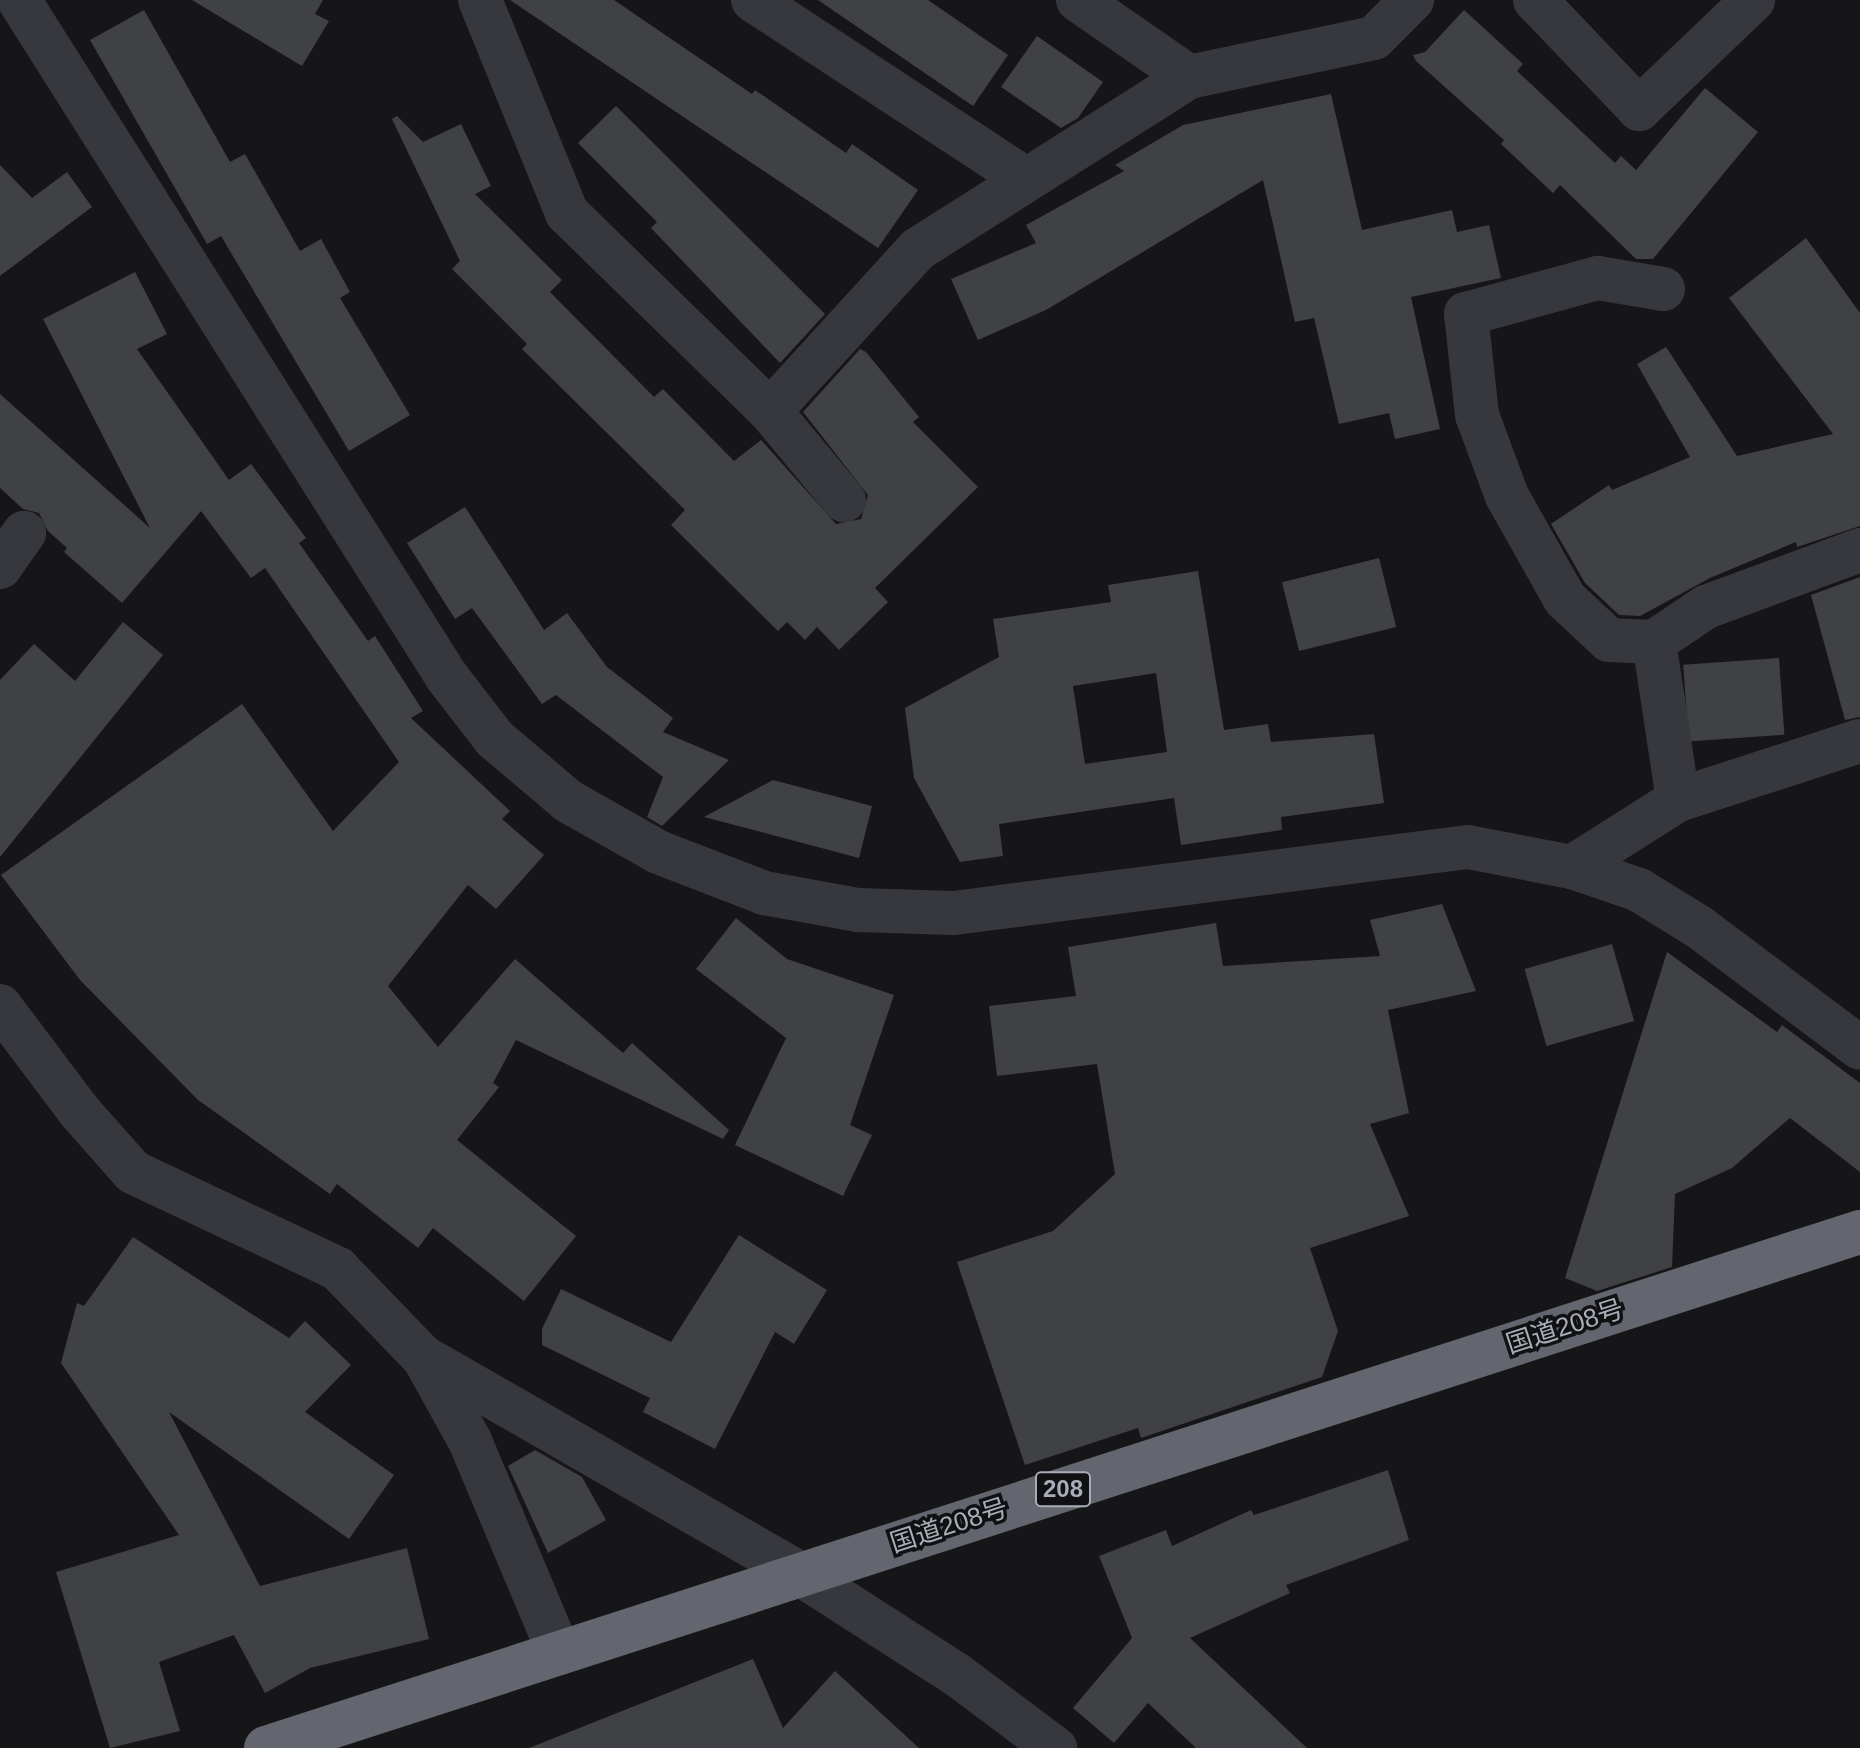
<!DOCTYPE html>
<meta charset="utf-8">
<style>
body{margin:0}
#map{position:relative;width:1860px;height:1748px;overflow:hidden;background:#161618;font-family:Helvetica,"Noto Sans JP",sans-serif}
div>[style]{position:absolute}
.building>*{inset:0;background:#404145;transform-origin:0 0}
.street>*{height:44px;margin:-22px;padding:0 22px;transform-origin:22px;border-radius:22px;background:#37383d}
.highway>*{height:44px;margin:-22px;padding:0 22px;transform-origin:22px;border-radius:22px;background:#63666e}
span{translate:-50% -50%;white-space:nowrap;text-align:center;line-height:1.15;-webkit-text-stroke:7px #111113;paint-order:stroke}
.shield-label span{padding:2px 6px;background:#111113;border:2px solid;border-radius:6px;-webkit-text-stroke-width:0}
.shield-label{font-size:24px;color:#a8adb8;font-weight:700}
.street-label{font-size:26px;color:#a8adb8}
</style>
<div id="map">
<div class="building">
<div style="clip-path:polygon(192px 0,323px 0,315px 14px,329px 21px,302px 66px)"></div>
<div style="clip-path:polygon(510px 0,614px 0,752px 94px,755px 90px,846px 153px,852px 144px,918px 190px,878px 248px)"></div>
<div style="clip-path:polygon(818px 0,928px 0,1008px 55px,973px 106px)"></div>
<div style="clip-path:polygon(144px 10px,230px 162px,245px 154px,300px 251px,321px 239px,350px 292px,340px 298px,410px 415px,349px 451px,221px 236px,207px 244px,90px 40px)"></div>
<div style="clip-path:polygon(1464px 10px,1523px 64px,1517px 71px,1615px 163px,1621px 156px,1636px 170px,1705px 88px,1758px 132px,1653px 259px,1636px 259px,1560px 185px,1553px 193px,1501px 144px,1504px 140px,1416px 61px,1413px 55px,1425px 52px)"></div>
<div style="clip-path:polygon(1037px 36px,1103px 82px,1078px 118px,1061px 128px,1001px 87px)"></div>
<div style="clip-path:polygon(1331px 94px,1362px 230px,1452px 210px,1457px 232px,1489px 225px,1501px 278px,1411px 297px,1440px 429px,1395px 439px,1389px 413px,1339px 424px,1314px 318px,1295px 322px,1263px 180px,1046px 310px,978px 340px,951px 279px,1036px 243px,1026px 225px,1124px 171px,1115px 165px,1183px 125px)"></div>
<div style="clip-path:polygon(616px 106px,825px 314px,780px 363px,651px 228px,657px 222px,578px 143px)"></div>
<div style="clip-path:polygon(397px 116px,423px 142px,461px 124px,491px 186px,475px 194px,562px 280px,550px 292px,654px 397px,663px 389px,734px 461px,761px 440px,836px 524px,861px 519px,868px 495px,803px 412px,860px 349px,866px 352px,919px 417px,913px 422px,978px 487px,875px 588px,888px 602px,839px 650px,817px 627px,805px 640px,787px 622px,778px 631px,671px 525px,685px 510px,522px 349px,527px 344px,452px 269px,460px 261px,392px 119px)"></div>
<div style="clip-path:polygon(0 165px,32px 198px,67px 172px,92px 207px,0 276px)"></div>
<div style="clip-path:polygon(1806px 238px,1860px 313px,1860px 526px,1797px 547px,1796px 542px,1710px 578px,1640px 616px,1619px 615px,1585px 583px,1551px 524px,1609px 485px,1612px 490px,1690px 457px,1637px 364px,1666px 347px,1737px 456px,1833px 434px,1729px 298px)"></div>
<div style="clip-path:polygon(135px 272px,167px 334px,137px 349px,229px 480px,251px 464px,306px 538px,299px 543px,368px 641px,375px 636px,423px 711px,411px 718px,510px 811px,502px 819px,544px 855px,496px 909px,468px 885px,388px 986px,438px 1047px,515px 959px,623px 1053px,632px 1043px,729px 1130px,723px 1139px,516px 1040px,493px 1083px,499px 1087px,457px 1140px,576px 1236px,524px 1301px,433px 1228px,418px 1248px,337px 1184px,330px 1194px,198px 1100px,80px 980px,1px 875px,242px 704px,333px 831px,399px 762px,265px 568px,251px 578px,201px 511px,122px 603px,64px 552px,67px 548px,48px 531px,39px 513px,23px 509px,0 488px,0 394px,150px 528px,43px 319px)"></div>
<div style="clip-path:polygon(465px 507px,544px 630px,567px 613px,607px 667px,673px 718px,663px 732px,729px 760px,662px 826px,647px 817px,663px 777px,556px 695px,542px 704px,472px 608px,455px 619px,407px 543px)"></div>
<div style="left:1379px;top:558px;width:71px;height:100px;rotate:76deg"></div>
<div style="clip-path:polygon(evenodd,1198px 571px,1224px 730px,1268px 724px,1271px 742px,1374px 734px,1384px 803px,1281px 817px,1282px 830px,1181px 845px,1174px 798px,999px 824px,1003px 856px,960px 862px,914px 778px,905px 708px,999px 657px,993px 619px,1111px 602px,1108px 585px,1198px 571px,1156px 673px,1167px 752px,1085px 764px,1073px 686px,1156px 673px)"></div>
<div style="clip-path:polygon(1860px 577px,1860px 717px,1845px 720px,1811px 595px)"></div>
<div style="clip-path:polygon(123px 622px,163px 655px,0 857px,0 680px,34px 644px,75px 681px)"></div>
<div style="left:1779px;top:658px;width:77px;height:96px;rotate:86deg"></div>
<div style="clip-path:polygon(773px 780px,872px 806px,859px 858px,704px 817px)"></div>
<div style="clip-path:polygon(1442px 904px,1476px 991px,1388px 1010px,1409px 1113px,1370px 1124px,1409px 1216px,1310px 1248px,1338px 1331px,1322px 1377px,1141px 1438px,1138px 1428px,1025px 1465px,957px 1262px,1053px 1231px,1115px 1174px,1097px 1064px,997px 1076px,989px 1006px,1076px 996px,1068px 947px,1216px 923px,1223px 966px,1380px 956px,1370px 920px)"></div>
<div style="clip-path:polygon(736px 918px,787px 959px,894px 995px,850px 1125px,872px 1135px,843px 1196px,735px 1145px,786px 1038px,696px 969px)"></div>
<div style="left:1612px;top:944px;width:80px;height:91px;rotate:74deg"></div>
<div style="clip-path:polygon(1667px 952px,1777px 1032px,1782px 1025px,1860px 1083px,1860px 1172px,1790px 1118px,1732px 1168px,1675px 1194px,1672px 1267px,1597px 1291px,1565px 1278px)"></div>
<div style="clip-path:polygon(739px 1235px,827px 1290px,794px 1344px,775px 1332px,715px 1449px,643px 1412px,650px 1398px,542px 1345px,542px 1329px,561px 1289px,671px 1342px)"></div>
<div style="clip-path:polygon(133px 1237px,289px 1338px,305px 1321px,351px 1365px,305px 1412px,394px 1475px,349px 1539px,169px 1412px,260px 1586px,407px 1548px,429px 1639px,310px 1668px,265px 1693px,234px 1635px,159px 1662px,180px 1731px,110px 1748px,56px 1572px,179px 1535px,61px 1363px,77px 1303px,84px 1306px)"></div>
<div style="clip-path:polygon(535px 1450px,582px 1477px,606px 1520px,548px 1553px,508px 1466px)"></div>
<div style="clip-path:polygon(1388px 1470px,1409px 1540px,1286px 1585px,1290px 1593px,1190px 1638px,1307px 1748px,1196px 1748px,1148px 1703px,1114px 1743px,1073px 1708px,1132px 1638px,1099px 1556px,1166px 1530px,1172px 1546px,1251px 1510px,1254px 1515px)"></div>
<div style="clip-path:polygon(753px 1659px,783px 1728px,835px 1671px,919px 1748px,529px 1748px)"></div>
</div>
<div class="street">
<div style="left:19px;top:0;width:801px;rotate:57.7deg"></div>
<div style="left:447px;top:677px;width:78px;rotate:52.3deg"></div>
<div style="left:495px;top:739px;width:96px;rotate:40.3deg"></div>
<div style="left:568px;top:801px;width:103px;rotate:29.5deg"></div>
<div style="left:658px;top:852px;width:114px;rotate:21.1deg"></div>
<div style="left:764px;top:893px;width:96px;rotate:10.3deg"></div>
<div style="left:858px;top:910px;width:96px;rotate:1.8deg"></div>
<div style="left:954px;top:913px;width:518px;rotate:-7.32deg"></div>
<div style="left:1468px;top:847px;width:106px;rotate:10.9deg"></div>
<div style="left:1572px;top:867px;width:71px;rotate:18.9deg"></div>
<div style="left:1639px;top:890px;width:70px;rotate:31.7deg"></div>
<div style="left:1699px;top:927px;width:201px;rotate:36.9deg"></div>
<div style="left:480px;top:0;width:230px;rotate:67.8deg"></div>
<div style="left:567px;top:213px;width:284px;rotate:44.3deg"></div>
<div style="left:770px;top:411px;width:116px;rotate:50.3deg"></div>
<div style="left:753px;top:0;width:326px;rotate:33.3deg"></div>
<div style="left:1078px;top:0;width:135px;rotate:34.7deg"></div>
<div style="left:1189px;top:77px;width:189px;rotate:-11.9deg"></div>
<div style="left:1374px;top:38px;width:54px;rotate:-45deg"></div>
<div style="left:1535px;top:0;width:151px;rotate:46.3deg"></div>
<div style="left:1639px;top:109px;width:158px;rotate:-43.7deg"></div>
<div style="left:770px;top:411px;width:219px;rotate:-47.6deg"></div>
<div style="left:918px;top:249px;width:321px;rotate:-32.4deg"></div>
<div style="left:0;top:567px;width:42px;rotate:-54.8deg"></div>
<div style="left:1654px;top:642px;width:45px;rotate:-177.5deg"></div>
<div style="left:1609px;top:640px;width:60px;rotate:-137deg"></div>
<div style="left:1565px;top:599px;width:118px;rotate:-119.4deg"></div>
<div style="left:1507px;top:496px;width:86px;rotate:-110.3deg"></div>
<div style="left:1477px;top:415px;width:102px;rotate:-96.2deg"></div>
<div style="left:1466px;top:314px;width:137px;rotate:-15.3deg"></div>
<div style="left:1598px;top:278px;width:66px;rotate:9.6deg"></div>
<div style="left:1678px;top:800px;width:160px;rotate:-98.6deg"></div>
<div style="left:1654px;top:642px;width:63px;rotate:-33.9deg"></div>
<div style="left:1706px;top:607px;width:164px;rotate:-20.3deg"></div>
<div style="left:1572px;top:867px;width:125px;rotate:-32.3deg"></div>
<div style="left:1678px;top:800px;width:191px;rotate:-18deg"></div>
<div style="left:0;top:1006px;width:131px;rotate:53deg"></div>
<div style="left:79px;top:1111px;width:81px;rotate:48.5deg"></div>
<div style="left:133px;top:1172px;width:227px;rotate:25.3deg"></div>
<div style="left:338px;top:1269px;width:124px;rotate:46deg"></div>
<div style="left:424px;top:1358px;width:95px;rotate:61deg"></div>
<div style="left:470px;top:1441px;width:230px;rotate:67.2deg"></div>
<div style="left:425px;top:1358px;width:433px;rotate:29.9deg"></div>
<div style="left:800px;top:1574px;width:185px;rotate:32.7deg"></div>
<div style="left:956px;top:1674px;width:124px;rotate:36.8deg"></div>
</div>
<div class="highway">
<div style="left:266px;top:1748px;width:1675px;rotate:-17.94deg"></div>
</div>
<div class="shield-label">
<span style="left:1063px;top:1489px">208</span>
</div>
<div class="street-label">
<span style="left:1565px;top:1327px;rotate:-18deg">国道208号</span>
<span style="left:949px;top:1526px;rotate:-18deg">国道208号</span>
</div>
</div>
